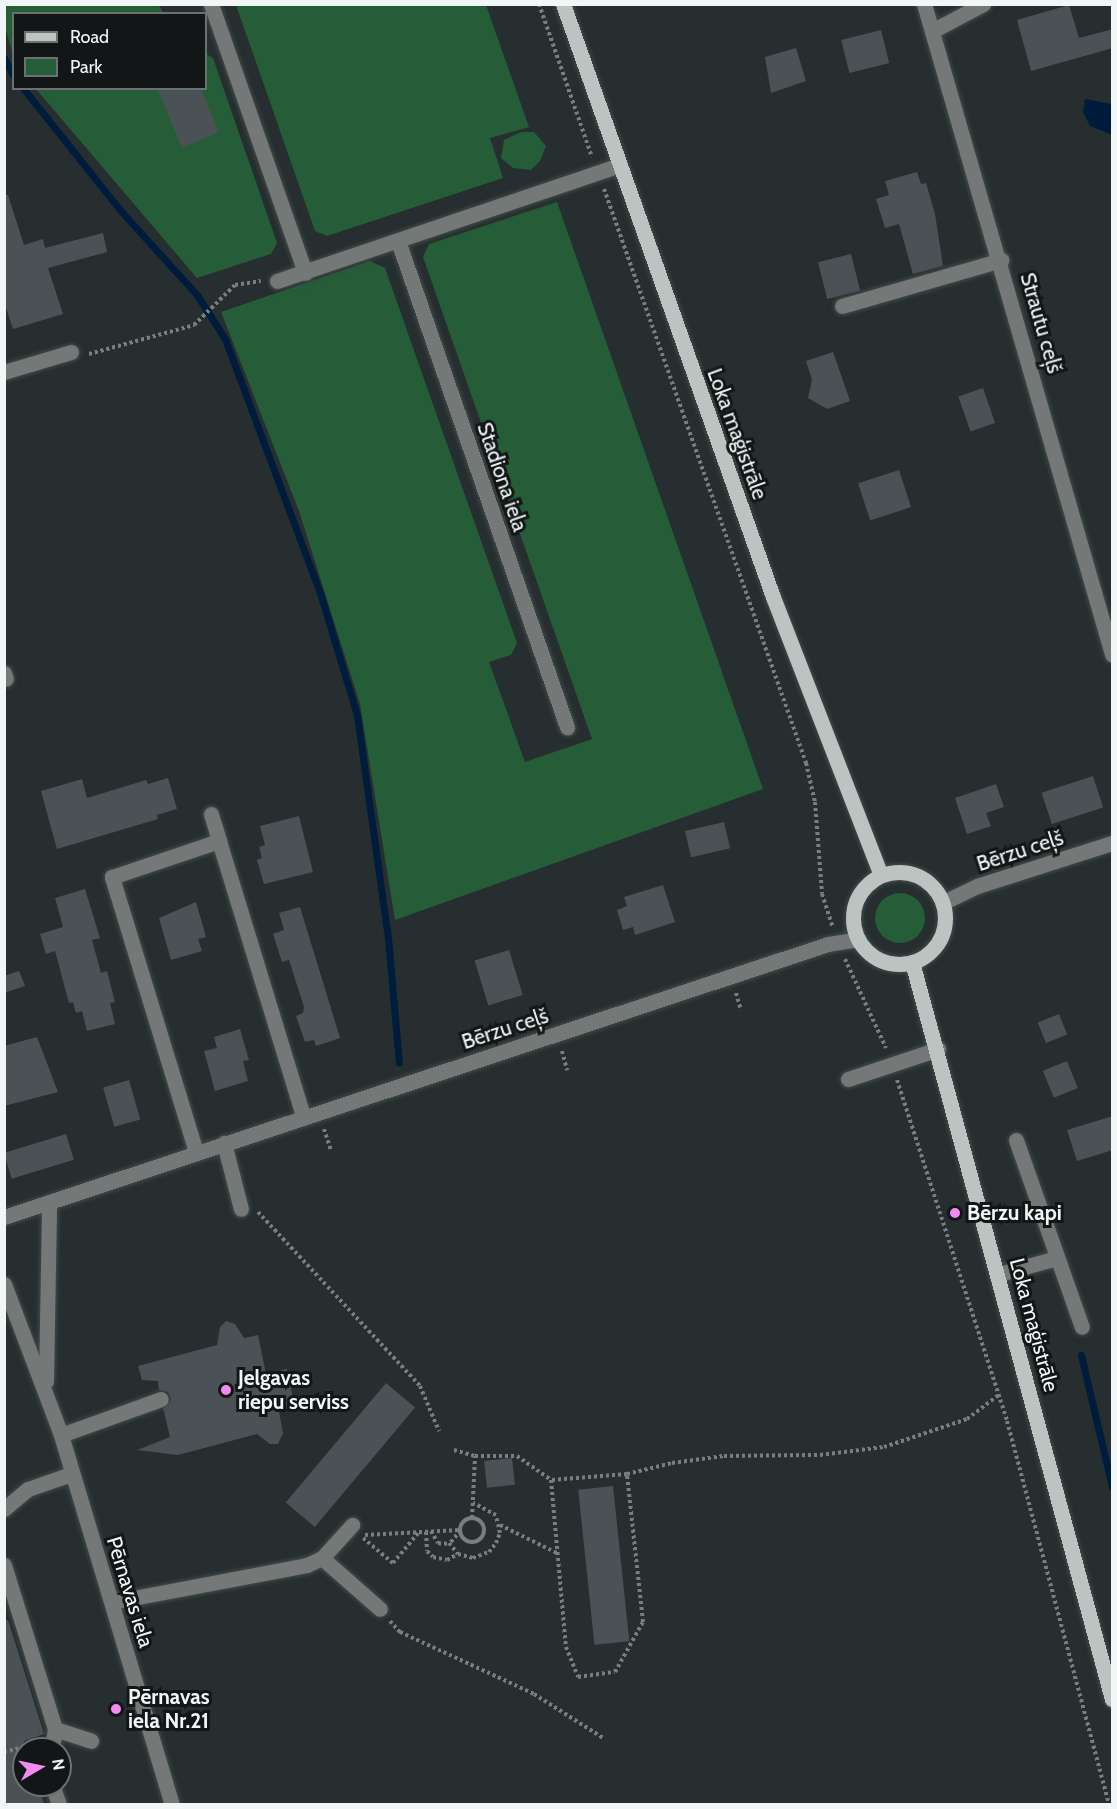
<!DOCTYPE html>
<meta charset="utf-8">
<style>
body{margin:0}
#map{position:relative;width:1117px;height:1809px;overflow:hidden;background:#262e2f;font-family:Cabin,sans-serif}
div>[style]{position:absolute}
.green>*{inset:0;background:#255d38}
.round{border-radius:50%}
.water>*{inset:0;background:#001c3c}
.stream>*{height:7px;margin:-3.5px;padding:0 3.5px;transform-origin:3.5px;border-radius:3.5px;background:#001c3c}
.building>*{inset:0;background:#4b5256;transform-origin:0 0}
.path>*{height:4px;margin-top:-2px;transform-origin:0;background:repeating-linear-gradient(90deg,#797f80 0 3px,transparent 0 6px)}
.path>.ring{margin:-2px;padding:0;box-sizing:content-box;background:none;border:4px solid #797f80;border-radius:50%}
.roads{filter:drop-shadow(0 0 2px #424a4b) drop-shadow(0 0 2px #424a4b)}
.minor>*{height:15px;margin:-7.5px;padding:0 7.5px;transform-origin:7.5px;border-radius:7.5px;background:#747877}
.major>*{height:15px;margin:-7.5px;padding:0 7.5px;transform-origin:7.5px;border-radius:7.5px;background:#bcc4c2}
.major>.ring{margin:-7.5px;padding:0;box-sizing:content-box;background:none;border:15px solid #bcc4c2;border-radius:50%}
.dots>*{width:16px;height:16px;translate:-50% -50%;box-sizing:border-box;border:3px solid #121616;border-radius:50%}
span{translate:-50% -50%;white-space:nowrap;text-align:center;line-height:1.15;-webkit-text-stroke:6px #121616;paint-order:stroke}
.street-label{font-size:21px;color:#f1f6f6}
.poi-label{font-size:21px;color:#f1f6f6;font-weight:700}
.left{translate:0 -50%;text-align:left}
.frame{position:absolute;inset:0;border:6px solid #f1f6f6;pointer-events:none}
.legend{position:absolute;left:12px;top:12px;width:195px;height:78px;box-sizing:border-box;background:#121616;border:2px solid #6b7070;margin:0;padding:8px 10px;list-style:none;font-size:18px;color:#f1f6f6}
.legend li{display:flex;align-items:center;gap:12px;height:30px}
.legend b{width:30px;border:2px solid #6b7070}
.north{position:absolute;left:12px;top:1737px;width:60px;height:60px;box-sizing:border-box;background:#121616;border:2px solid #6b7070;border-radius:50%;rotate:81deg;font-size:16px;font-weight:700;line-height:24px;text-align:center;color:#f1f6f6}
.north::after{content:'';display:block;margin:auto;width:21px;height:27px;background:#f38af2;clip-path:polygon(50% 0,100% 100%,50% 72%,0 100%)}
</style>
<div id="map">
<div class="green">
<div style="clip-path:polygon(4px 5px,159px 5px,163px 13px,14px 14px,13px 55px,5px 27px)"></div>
<div style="clip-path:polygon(236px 5px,486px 5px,529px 127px,490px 138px,503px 178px,327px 236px,315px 231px)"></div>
<div style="clip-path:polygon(206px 54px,213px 58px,277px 243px,271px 254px,197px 278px,36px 89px,206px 88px)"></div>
<div style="clip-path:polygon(521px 132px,534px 132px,546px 146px,540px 161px,531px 170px,513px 168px,501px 158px,504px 140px)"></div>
<div style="clip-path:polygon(557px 202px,763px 789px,395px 920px,360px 704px,299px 511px,221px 312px,370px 261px,385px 268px,517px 643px,511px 655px,489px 662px,525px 762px,592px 739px,423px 257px,429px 244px)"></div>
<div class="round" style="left:875px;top:893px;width:50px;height:50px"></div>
</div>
<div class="water">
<div style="clip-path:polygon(1085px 99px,1112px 104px,1112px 135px,1090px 126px,1083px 112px)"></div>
</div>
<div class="stream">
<div style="left:4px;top:58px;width:21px;rotate:62deg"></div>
<div style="left:23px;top:88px;width:156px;rotate:51.5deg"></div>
<div style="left:120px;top:210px;width:115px;rotate:47.8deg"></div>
<div style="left:197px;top:295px;width:52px;rotate:57.5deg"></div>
<div style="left:225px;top:339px;width:274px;rotate:69.5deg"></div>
<div style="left:321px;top:596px;width:124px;rotate:73.2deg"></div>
<div style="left:357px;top:715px;width:225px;rotate:82.1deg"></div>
<div style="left:388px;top:938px;width:125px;rotate:85deg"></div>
<div style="left:1081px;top:1355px;width:136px;rotate:76.8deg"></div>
</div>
<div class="building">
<div style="clip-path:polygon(1069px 5px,1079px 38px,1113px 29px,1113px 48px,1031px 71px,1017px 20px)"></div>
<div style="left:881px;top:30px;width:34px;height:41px;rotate:76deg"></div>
<div style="clip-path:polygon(796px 48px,806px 81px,771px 93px,765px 57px)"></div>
<div style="clip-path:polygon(157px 88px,201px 88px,219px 132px,182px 148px)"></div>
<div style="clip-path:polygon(917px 172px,921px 184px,926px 183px,935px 214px,943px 266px,913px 274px,899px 224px,885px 228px,876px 199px,889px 195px,885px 181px)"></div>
<div style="clip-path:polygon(4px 195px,8px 195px,24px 245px,43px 239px,45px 248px,103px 233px,107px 252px,48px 268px,63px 314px,13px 329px,4px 302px)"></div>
<div style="left:851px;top:254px;width:38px;height:34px;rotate:76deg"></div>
<div style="clip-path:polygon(833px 352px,850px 401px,827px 409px,808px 398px,812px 380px,806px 361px)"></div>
<div style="left:983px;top:388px;width:37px;height:26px;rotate:71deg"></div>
<div style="left:899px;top:470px;width:39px;height:43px;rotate:72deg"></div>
<div style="left:1093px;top:776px;width:33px;height:54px;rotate:72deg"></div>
<div style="clip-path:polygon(168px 778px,177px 809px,157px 815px,158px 819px,57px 849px,41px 791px,82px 779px,87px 798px,146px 780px,148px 784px)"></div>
<div style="clip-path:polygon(996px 784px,1004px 807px,986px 813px,991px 826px,967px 834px,955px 798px)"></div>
<div style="clip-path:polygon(299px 816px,313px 872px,264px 884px,257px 860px,262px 858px,259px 847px,265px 845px,260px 826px)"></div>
<div style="left:724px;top:822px;width:27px;height:40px;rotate:77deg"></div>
<div style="clip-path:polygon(663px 885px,675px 922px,635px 935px,633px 927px,623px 930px,617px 910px,627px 906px,624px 897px)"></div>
<div style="clip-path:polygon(85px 889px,100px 938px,92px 940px,101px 973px,107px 971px,115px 1002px,110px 1003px,115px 1024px,87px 1031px,82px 1011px,76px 1013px,73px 1002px,69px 1003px,55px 951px,46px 954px,40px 934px,63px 927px,55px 898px)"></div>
<div style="clip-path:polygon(196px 902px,206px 937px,198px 939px,202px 951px,171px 960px,159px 918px)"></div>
<div style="clip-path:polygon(300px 907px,340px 1038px,316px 1046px,314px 1040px,305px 1042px,296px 1016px,303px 1013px,304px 1007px,289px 960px,282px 962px,273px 934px,284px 930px,279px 913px)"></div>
<div style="left:509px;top:950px;width:47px;height:36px;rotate:73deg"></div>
<div style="clip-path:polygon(19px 971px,25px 986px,4px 993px,4px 976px)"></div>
<div style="left:1059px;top:1014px;width:22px;height:23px;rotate:68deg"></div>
<div style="clip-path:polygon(240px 1029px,249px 1060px,243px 1061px,248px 1081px,215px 1091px,204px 1051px,217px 1048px,214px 1037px)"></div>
<div style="clip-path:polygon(37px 1037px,58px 1092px,4px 1106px,4px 1046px)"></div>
<div style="left:1067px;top:1061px;width:29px;height:26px;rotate:68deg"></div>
<div style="left:129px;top:1080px;width:41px;height:27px;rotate:74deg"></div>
<div style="clip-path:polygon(1113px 1116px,1113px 1150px,1077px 1161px,1067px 1130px)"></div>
<div style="left:66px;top:1134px;width:27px;height:65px;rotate:73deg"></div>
<div style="clip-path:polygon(226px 1321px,235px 1324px,244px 1338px,258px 1335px,266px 1374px,287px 1369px,295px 1407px,279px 1411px,283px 1433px,278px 1444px,270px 1444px,257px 1434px,178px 1455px,137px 1450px,170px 1437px,163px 1408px,171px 1400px,168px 1392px,159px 1390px,158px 1381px,142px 1380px,138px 1366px,217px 1345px,220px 1327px)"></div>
<div style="left:386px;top:1383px;width:38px;height:156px;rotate:40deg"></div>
<div style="left:512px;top:1458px;width:27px;height:28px;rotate:84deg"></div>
<div style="left:613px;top:1486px;width:156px;height:35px;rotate:84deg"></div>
<div style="clip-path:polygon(8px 1620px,44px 1734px,24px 1741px,24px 1785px,38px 1785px,44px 1804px,4px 1804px,4px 1621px)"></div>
</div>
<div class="path">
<div style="left:539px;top:4px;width:162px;rotate:70.9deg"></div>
<div style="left:604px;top:189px;width:609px;rotate:70.61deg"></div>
<div style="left:806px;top:763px;width:40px;rotate:77deg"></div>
<div style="left:815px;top:802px;width:92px;rotate:85.6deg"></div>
<div style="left:822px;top:894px;width:35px;rotate:72deg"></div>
<div style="left:89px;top:354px;width:109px;rotate:-15.4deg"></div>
<div style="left:194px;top:325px;width:57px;rotate:-44.3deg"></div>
<div style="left:235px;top:285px;width:26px;rotate:-9deg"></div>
<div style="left:845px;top:959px;width:98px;rotate:65.3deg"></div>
<div style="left:736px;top:993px;width:18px;rotate:74deg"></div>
<div style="left:562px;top:1051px;width:20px;rotate:75deg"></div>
<div style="left:897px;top:1080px;width:358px;rotate:72.1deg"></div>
<div style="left:1007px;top:1421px;width:396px;rotate:75.1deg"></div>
<div style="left:324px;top:1129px;width:23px;rotate:72deg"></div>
<div style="left:258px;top:1212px;width:238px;rotate:47deg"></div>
<div style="left:420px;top:1386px;width:49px;rotate:67.1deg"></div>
<div style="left:454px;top:1450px;width:22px;rotate:16deg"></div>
<div style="left:475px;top:1456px;width:42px"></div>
<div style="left:517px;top:1456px;width:42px;rotate:35.2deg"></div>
<div style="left:551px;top:1480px;width:168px;rotate:84.9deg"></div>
<div style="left:566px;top:1647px;width:32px;rotate:68deg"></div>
<div style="left:578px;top:1677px;width:37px;rotate:-8deg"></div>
<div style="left:615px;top:1672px;width:57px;rotate:-60.8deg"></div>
<div style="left:643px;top:1622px;width:149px;rotate:-96.2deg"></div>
<div style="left:627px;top:1474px;width:76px;rotate:175.5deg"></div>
<div style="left:627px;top:1474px;width:46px;rotate:-13.7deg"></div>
<div style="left:672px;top:1463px;width:52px;rotate:-7.7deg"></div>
<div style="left:724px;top:1456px;width:96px;rotate:-0.6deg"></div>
<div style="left:820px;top:1455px;width:64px;rotate:-7.1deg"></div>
<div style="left:884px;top:1447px;width:88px;rotate:-18.6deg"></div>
<div style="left:967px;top:1419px;width:40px;rotate:-37deg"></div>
<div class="ring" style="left:460px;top:1518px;width:20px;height:20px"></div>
<div style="left:472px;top:1518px;width:62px;rotate:-87.2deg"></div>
<div style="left:500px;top:1525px;width:64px;rotate:26.2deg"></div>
<div style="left:431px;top:1531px;width:14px;rotate:60deg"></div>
<div style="left:438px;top:1543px;width:6px;rotate:9deg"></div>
<div style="left:444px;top:1544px;width:7px;rotate:-16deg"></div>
<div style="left:451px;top:1542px;width:14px;rotate:-51deg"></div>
<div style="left:426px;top:1532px;width:19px;rotate:87deg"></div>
<div style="left:427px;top:1551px;width:8px;rotate:45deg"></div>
<div style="left:433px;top:1557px;width:14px;rotate:12deg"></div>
<div style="left:447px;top:1560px;width:13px;rotate:-29deg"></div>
<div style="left:365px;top:1535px;width:95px;rotate:-3deg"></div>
<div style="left:363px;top:1538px;width:39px;rotate:40deg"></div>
<div style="left:393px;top:1563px;width:39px;rotate:-50deg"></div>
<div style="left:449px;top:1543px;width:14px;rotate:51deg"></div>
<div style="left:458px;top:1554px;width:16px;rotate:15deg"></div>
<div style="left:473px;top:1558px;width:17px;rotate:-21deg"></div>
<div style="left:489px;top:1552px;width:11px;rotate:-52deg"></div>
<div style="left:496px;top:1543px;width:11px;rotate:-68deg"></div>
<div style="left:500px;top:1533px;width:18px;rotate:-103deg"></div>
<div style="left:496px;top:1515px;width:26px;rotate:-152deg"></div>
<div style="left:390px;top:1621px;width:15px;rotate:48deg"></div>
<div style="left:400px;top:1632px;width:148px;rotate:24.8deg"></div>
<div style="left:534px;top:1694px;width:82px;rotate:32.5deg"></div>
<div style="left:4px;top:1752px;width:33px;rotate:-14deg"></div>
</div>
<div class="roads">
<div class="minor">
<div style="left:211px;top:4px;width:285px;rotate:70.7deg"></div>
<div style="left:924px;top:4px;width:677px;rotate:73.87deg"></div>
<div style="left:932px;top:31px;width:58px;rotate:-27.9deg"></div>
<div style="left:398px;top:241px;width:515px;rotate:70.83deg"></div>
<div style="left:277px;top:281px;width:362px;rotate:-18.7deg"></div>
<div style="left:842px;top:306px;width:166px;rotate:-16.1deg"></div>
<div style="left:4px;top:372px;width:70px;rotate:-16.6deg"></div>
<div style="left:4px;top:673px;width:6px;rotate:72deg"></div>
<div style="left:211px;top:814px;width:28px;rotate:73deg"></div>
<div style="left:942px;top:903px;width:39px;rotate:-26deg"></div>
<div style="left:977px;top:886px;width:142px;rotate:-17.7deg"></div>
<div style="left:848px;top:1079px;width:95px;rotate:-18.4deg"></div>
<div style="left:1016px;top:1140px;width:198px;rotate:70.6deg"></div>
<div style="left:224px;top:1143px;width:68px;rotate:75.6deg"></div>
<div style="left:196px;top:1152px;width:288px;rotate:-107deg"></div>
<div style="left:112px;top:877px;width:113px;rotate:-18.6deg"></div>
<div style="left:219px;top:841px;width:288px;rotate:73deg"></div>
<div style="left:4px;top:1217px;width:868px;rotate:-18.33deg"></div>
<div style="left:828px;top:944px;width:30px;rotate:-9deg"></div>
<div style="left:999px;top:1274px;width:60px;rotate:-15.4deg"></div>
<div style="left:4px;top:1284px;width:161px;rotate:69.3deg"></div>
<div style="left:61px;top:1435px;width:385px;rotate:73.3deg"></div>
<div style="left:46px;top:1381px;width:179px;rotate:-89deg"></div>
<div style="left:61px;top:1435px;width:106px;rotate:-19.8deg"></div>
<div style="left:4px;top:1509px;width:31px;rotate:-40deg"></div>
<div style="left:28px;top:1489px;width:46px;rotate:-19.2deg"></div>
<div style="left:322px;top:1558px;width:77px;rotate:41.3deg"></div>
<div style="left:4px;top:1565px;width:172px;rotate:72.7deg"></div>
<div style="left:55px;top:1729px;width:20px;rotate:99deg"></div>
<div style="left:112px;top:1602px;width:198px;rotate:-10.7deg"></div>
<div style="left:307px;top:1565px;width:17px;rotate:-25deg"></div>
<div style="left:322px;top:1558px;width:45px;rotate:-47.7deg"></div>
<div style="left:55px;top:1729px;width:38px;rotate:18deg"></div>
<div style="left:52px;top:1785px;width:20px;rotate:70deg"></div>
</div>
<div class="major">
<div style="left:563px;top:4px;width:629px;rotate:70.5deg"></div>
<div style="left:773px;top:597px;width:298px;rotate:68.8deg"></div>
<div class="ring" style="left:853px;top:872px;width:77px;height:77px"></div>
<div style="left:912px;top:962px;width:764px;rotate:74.82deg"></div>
</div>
</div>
<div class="dots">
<div style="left:955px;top:1213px;background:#f38af2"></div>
<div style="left:226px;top:1390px;background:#f38af2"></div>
<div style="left:116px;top:1709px;background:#f38af2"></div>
</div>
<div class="street-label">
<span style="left:1041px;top:323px;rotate:74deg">Strautu ceļš</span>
<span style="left:737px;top:434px;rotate:70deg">Loka maģistrāle</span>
<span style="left:502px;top:477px;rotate:71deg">Stadiona iela</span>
<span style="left:1020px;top:851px;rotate:-18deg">Bērzu ceļš</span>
<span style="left:505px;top:1029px;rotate:-18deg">Bērzu ceļš</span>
<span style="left:1034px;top:1325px;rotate:75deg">Loka maģistrāle</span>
<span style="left:130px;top:1592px;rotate:73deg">Pērnavas iela</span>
</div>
<div class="poi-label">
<span class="left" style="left:967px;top:1213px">Bērzu kapi</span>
<span class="left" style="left:238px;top:1390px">Jelgavas<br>riepu serviss</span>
<span class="left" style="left:128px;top:1709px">Pērnavas<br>iela Nr.21</span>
</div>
<div class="frame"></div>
<ul class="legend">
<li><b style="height:8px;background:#bcc4c2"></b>Road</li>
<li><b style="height:16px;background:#255d38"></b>Park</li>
</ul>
<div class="north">N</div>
</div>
